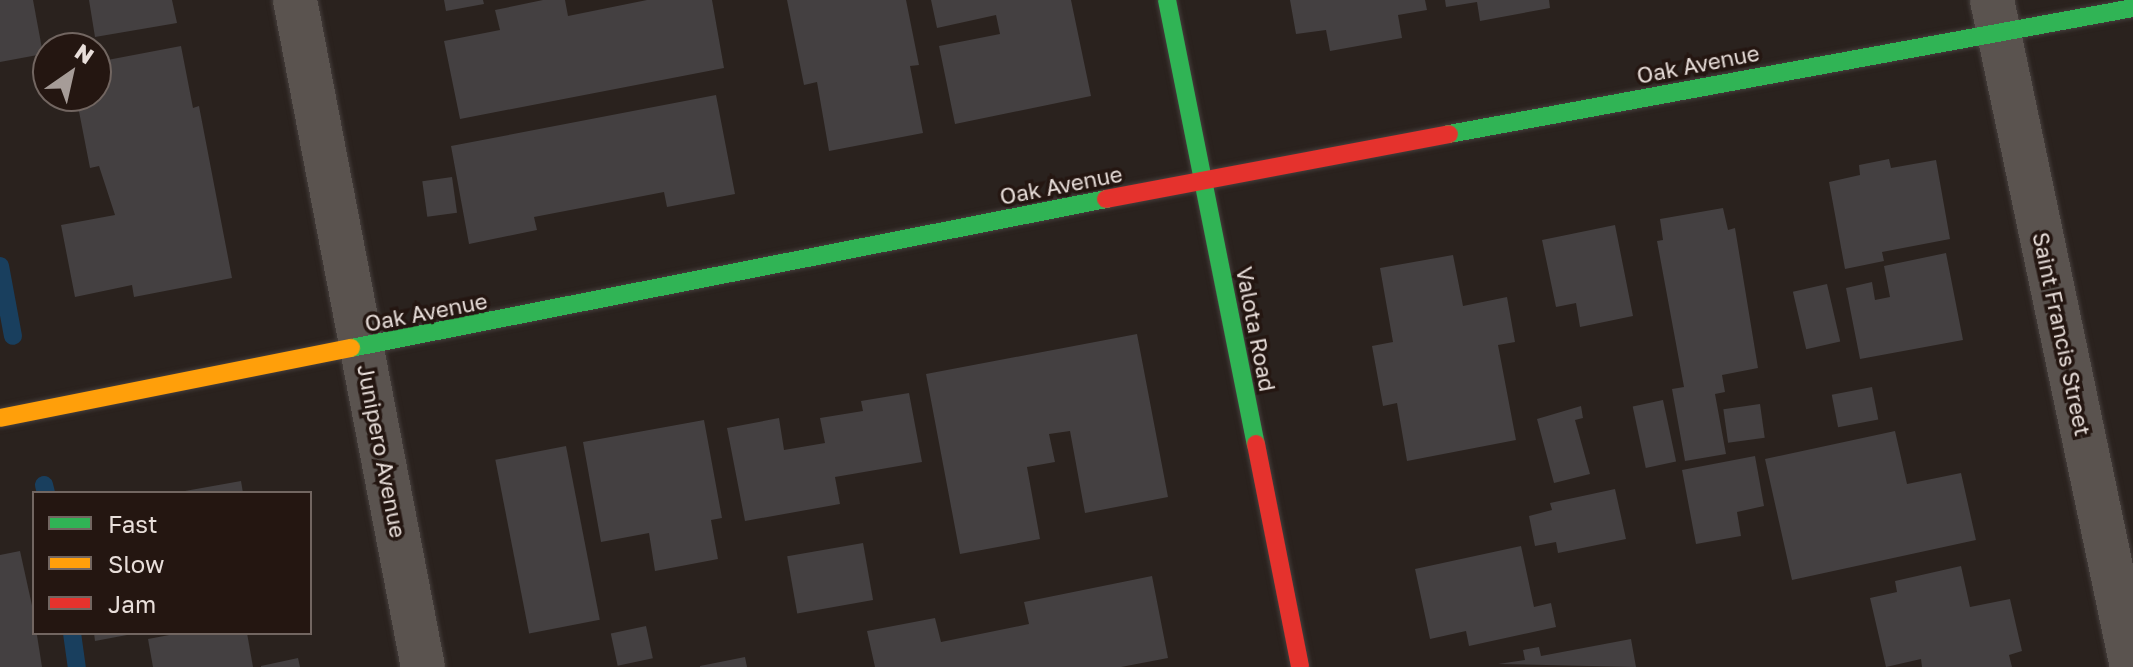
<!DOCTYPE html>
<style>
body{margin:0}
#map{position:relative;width:2133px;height:667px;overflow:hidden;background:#2a221e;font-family:"Golos Text",sans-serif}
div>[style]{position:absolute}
.stream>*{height:18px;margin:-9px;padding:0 9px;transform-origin:9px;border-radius:9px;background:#193f5e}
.building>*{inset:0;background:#444041;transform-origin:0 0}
.roads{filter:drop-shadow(0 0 2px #453e3c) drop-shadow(0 0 2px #453e3c)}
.street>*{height:44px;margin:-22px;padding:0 22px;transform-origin:22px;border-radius:22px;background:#5a534f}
.fast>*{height:18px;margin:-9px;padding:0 9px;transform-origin:9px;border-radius:9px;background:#30b455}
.slow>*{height:18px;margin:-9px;padding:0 9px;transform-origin:9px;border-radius:9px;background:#ff9f0a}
.jam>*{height:18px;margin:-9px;padding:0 9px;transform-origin:9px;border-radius:9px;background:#e5322d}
span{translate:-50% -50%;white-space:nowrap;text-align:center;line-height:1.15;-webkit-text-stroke:7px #241611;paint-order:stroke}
.street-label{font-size:22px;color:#e8deda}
.legend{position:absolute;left:32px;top:491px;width:280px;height:144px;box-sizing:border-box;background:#241611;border:2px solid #726661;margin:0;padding:10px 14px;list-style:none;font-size:24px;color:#e8deda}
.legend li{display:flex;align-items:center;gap:16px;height:40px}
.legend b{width:40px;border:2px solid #726661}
.north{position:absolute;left:32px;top:32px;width:80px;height:80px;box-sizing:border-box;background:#241611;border:2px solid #726661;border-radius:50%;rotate:34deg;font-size:22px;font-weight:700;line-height:32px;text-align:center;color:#e8deda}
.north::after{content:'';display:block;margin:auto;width:28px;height:36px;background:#a69c98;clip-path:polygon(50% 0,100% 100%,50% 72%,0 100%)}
</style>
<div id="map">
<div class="stream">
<div style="left:0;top:266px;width:71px;rotate:79.5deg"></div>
<div style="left:44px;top:485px;width:8px;rotate:76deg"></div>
<div style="left:72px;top:633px;width:34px;rotate:82deg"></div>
</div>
<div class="building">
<div style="clip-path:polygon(0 0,33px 0,43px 54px,0 62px)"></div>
<div style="clip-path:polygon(89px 0,172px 0,177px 23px,95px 37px)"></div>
<div style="clip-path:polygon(444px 0,483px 0,484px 4px,446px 11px)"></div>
<div style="clip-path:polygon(543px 0,565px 0,568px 16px,647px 0,712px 0,724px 68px,460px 119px,444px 41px,500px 30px,495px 10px)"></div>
<div style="clip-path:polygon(787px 0,906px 0,919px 65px,910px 66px,923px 133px,829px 151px,817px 82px,804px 85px)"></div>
<div style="clip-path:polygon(931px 0,1071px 0,1091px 96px,955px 124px,939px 46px,1000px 34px,996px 15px,937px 28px)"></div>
<div style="clip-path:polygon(1290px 0,1425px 0,1427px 10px,1398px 15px,1402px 38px,1330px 51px,1326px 30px,1296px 34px)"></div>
<div style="clip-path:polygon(1445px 0,1549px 0,1550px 8px,1480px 21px,1477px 2px,1446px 7px)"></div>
<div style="clip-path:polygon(181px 46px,193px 108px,199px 106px,232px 278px,134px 297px,132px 285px,75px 297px,61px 225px,115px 215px,99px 166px,90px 168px,76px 96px,96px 96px,97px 62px)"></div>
<div style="clip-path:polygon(716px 95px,735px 194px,667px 207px,664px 192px,534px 217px,537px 230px,469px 244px,451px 146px)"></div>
<div style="clip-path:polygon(1889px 159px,1891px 168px,1936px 160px,1950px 239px,1882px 252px,1884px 261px,1845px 269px,1829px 182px,1860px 175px,1859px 165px)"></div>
<div style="left:452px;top:177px;width:36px;height:30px;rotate:82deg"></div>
<div style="clip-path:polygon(1723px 208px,1728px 230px,1735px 228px,1758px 368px,1722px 375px,1725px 392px,1715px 394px,1726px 454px,1685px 461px,1672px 389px,1684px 387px,1657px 241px,1663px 240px,1660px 219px)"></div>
<div style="clip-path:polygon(1615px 225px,1633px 316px,1580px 327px,1576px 303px,1556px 307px,1542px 240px)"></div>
<div style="clip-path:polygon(1946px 253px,1963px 340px,1860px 359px,1846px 288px,1872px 282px,1875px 300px,1890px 297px,1884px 266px)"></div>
<div style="clip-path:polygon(1453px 255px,1463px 306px,1507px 297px,1515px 342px,1498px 345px,1516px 440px,1407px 461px,1397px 403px,1383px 406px,1372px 346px,1393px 342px,1380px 268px)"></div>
<div style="left:1827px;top:284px;width:59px;height:35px;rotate:77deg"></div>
<div style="clip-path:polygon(1137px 334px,1168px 497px,1085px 513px,1070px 431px,1049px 434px,1055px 462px,1027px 467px,1040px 539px,960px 554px,926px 374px)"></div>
<div style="left:1872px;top:387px;width:33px;height:41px;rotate:79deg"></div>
<div style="clip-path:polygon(909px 393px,922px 462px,835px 477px,840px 504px,745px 521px,727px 428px,779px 418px,784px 450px,825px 443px,820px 418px,863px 411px,861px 401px)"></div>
<div style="left:1663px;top:400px;width:63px;height:31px;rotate:78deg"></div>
<div style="left:1760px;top:404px;width:34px;height:37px;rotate:82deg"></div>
<div style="clip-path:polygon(1581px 406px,1583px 418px,1575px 420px,1590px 474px,1554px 483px,1537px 419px)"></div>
<div style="clip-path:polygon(704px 420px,722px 518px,711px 520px,718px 559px,655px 571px,649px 533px,601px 542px,583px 442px)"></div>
<div style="clip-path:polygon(1895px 431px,1907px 484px,1961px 473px,1976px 540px,1792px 580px,1765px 459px)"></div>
<div style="left:566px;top:446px;width:177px;height:72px;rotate:79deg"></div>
<div style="clip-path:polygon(1755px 456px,1764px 506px,1737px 512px,1741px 536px,1696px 544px,1682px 470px)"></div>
<div style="clip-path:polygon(241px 481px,243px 493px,186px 493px,185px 491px)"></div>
<div style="clip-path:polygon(1615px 489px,1626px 539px,1558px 553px,1556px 542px,1535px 546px,1529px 516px,1552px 510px,1550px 503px)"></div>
<div style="left:863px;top:543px;width:58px;height:77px;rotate:80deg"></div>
<div style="clip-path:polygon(1521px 546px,1534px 607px,1551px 603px,1556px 627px,1469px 646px,1466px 631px,1430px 639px,1415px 569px)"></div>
<div style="clip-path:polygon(20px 551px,33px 610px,42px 667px,0 667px,0 555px)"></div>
<div style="clip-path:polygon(1961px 566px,1970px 607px,2010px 599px,2022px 651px,2009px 655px,2012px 667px,1922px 667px,1921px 659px,1886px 667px,1870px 598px,1897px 592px,1895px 581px)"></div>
<div style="clip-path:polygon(1152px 576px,1168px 658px,1121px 667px,875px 667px,867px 631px,935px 618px,941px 642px,1029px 624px,1024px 602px)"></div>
<div style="left:646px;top:626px;width:33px;height:36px;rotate:78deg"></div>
<div style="clip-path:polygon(94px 633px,127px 633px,127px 635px,95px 641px)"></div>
<div style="clip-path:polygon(180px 633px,247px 633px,253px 667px,153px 667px,148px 639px)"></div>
<div style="clip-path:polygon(1631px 639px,1636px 667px,1498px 664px,1525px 660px,1523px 650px,1539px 647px,1541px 656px)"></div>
<div style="clip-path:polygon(745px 657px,747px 667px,700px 667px,700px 666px)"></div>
<div style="clip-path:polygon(298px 658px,300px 667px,261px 667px,261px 666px)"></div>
</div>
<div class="roads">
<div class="street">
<div style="left:295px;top:0;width:679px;rotate:79.14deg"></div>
<div style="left:1992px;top:0;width:682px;rotate:78.15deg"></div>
</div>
<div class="fast">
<div style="left:1167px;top:0;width:453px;rotate:78.7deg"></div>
<div style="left:1449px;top:134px;width:696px;rotate:-10.44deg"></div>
<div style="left:351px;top:348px;width:770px;rotate:-11.16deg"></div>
</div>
<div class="slow">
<div style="left:0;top:418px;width:358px;rotate:-11.3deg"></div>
</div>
<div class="jam">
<div style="left:1106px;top:199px;width:349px;rotate:-10.7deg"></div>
<div style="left:1256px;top:444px;width:227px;rotate:78.8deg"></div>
</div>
</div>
<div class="street-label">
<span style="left:1698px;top:64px;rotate:-11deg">Oak Avenue</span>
<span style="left:1061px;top:185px;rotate:-11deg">Oak Avenue</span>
<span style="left:426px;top:312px;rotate:-11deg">Oak Avenue</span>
<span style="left:1256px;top:329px;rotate:79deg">Valota Road</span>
<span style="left:2062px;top:334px;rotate:78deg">Saint Francis Street</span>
<span style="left:382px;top:451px;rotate:79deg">Junipero Avenue</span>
</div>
<ul class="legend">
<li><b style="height:10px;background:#30b455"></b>Fast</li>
<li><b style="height:10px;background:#ff9f0a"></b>Slow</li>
<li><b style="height:10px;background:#e5322d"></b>Jam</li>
</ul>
<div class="north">N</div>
</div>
